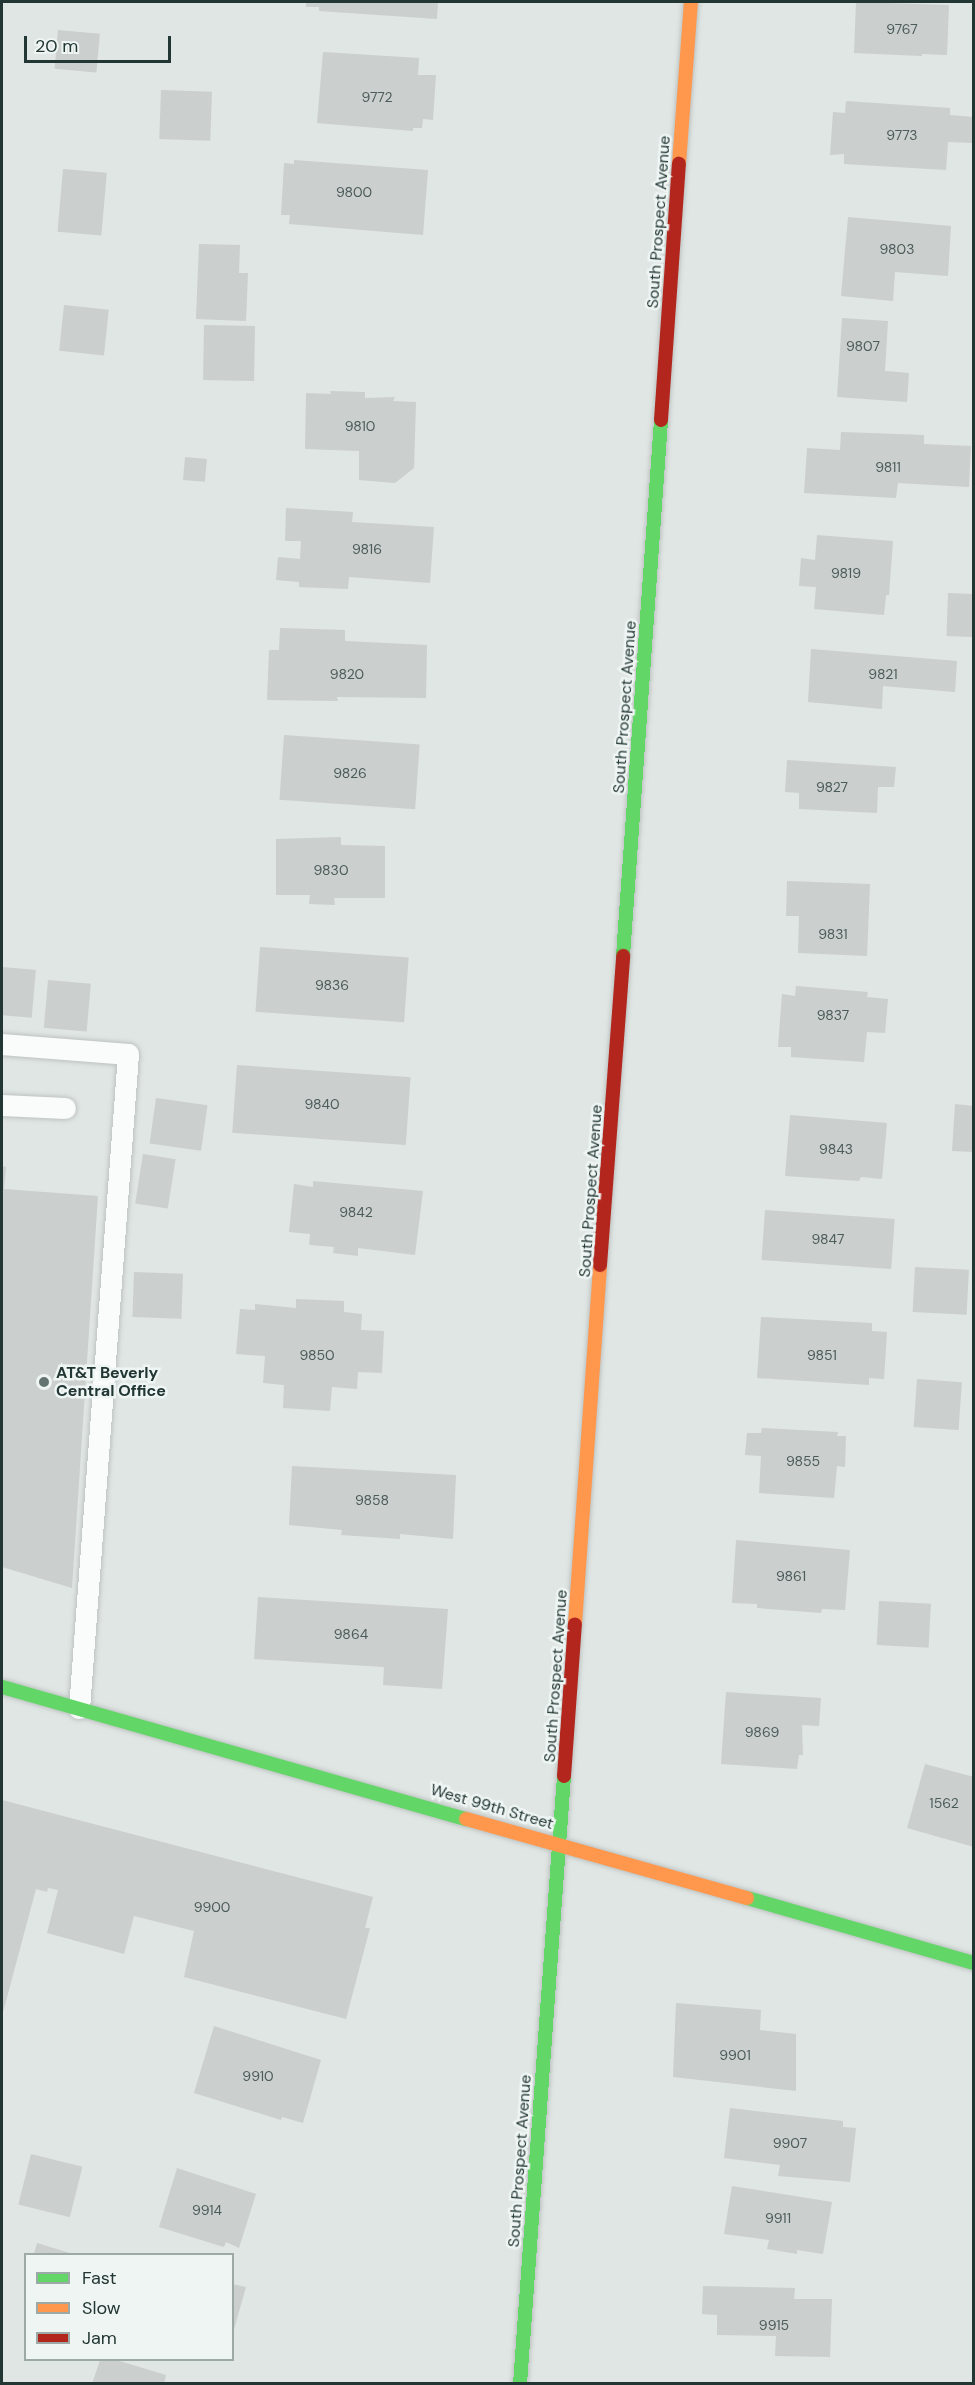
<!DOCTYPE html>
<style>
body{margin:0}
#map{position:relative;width:975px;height:2385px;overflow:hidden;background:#e0e6e4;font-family:"DM Sans",sans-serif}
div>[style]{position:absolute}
.building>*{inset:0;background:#cbcfce;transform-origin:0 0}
.roads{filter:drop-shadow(0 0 2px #bdc3c1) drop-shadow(0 0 2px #bdc3c1)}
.lane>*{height:21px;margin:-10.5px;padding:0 10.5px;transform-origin:10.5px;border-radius:10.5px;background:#fafbfb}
.fast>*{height:14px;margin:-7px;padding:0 7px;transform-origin:7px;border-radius:7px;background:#63d668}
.slow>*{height:14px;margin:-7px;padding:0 7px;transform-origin:7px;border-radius:7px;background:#ff974d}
.jam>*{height:14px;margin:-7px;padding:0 7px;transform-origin:7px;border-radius:7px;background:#b3261e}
.dots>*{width:16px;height:16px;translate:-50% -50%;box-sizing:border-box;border:3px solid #eef5f3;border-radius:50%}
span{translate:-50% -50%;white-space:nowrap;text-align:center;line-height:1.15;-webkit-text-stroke:5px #eef5f3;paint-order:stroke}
.number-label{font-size:14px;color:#4c5c5a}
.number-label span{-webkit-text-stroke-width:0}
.street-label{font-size:16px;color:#223633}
.poi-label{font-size:16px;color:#223633;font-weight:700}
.left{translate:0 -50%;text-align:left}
.frame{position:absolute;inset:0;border:3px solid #223633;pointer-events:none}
.legend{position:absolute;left:24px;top:2253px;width:210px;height:108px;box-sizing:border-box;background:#eef5f3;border:2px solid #9ca9a6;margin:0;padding:8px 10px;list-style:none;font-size:18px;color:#223633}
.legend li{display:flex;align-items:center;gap:12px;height:30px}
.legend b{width:30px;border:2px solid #9ca9a6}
.scale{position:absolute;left:24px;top:36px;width:147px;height:27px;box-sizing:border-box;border:3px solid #223633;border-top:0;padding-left:8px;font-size:18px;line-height:21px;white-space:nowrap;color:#223633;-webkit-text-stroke:4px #eef5f3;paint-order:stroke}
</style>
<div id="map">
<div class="building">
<div style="clip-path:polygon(306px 2px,438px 2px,437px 19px,319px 11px,319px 7px,306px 7px)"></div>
<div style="clip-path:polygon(856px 2px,949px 5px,947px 55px,922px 54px,922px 56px,854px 53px)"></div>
<div style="left:58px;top:30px;width:42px;height:39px;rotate:5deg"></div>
<div style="clip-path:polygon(323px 52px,419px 58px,418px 75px,436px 75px,433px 120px,423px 119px,422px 128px,413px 128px,413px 131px,317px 123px)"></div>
<div style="left:161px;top:90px;width:51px;height:49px;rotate:2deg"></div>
<div style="clip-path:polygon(846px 101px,950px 108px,950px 115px,974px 117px,973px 143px,948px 142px,946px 170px,844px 164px,844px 154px,830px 155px,833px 112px,845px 113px)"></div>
<div style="clip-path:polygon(294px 160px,428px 170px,423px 235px,289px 224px,290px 215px,281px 215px,284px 163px,294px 164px)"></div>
<div style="left:63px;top:169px;width:44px;height:63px;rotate:5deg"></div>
<div style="clip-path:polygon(848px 217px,951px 226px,948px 276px,895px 272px,893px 301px,841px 296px)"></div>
<div style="clip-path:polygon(199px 244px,240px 245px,239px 273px,248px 273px,246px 321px,196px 319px)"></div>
<div style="left:64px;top:305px;width:45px;height:46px;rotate:6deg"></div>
<div style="clip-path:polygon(842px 318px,888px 321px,885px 371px,909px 373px,907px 402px,837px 397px)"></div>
<div style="left:204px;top:325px;width:51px;height:55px;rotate:1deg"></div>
<div style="clip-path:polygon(330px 391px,365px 392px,365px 398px,395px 397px,393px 401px,416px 402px,414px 468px,395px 483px,359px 480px,359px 451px,305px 449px,306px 393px,331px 394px)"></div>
<div style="clip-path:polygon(841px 432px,924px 435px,924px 444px,971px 446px,969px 487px,898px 483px,896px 498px,804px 493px,807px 448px,840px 450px)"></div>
<div style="left:185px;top:457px;width:22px;height:23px;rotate:5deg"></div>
<div style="clip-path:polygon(286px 508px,353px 512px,352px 522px,434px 527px,430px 583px,349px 577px,348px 589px,299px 587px,299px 582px,276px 580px,278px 557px,300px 559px,301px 541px,285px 541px)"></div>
<div style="clip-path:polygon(817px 535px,893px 541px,889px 595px,886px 595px,884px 615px,814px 609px,816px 587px,799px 586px,801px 558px,815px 560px)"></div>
<div style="left:948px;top:593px;width:26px;height:43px;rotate:2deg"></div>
<div style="clip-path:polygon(280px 628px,345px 630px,345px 641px,427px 645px,426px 698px,337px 697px,338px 701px,267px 700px,269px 650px,279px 650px)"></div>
<div style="clip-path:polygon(811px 649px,957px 661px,955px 692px,883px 686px,882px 709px,808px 702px)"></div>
<div style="left:284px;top:735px;width:136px;height:65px;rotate:4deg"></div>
<div style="clip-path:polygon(787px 760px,896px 767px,894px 787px,878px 787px,877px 813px,799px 809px,799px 793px,785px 792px)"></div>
<div style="clip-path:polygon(341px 837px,341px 845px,385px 846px,385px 898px,334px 898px,335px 905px,309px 904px,310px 895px,276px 895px,276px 839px)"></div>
<div style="clip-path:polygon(787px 881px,870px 884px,867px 956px,798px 953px,799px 916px,786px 916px)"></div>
<div style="left:260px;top:947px;width:149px;height:65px;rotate:4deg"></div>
<div style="left:2px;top:967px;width:34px;height:48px;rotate:5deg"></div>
<div style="left:48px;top:980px;width:43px;height:48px;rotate:5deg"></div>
<div style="clip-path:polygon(796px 986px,868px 992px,867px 997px,888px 999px,885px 1033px,867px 1032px,864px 1062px,791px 1057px,791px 1047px,778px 1047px,782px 994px,795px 996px)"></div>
<div style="left:237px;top:1065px;width:174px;height:68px;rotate:4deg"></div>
<div style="left:156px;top:1098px;width:52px;height:46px;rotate:8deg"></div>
<div style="clip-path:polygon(955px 1104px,974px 1106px,974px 1152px,952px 1151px)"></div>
<div style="clip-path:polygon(790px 1115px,887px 1123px,882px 1179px,861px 1177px,859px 1181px,785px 1176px)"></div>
<div style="left:143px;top:1154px;width:33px;height:50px;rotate:9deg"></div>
<div style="clip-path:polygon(2px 1166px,6px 1167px,4px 1189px,98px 1196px,72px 1588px,2px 1567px)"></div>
<div style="clip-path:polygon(313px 1181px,423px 1191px,415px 1255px,358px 1248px,358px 1256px,333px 1253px,334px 1247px,309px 1245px,310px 1234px,289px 1232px,294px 1184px,313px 1187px)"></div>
<div style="left:765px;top:1210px;width:130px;height:50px;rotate:4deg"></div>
<div style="left:915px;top:1267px;width:54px;height:45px;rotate:3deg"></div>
<div style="left:134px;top:1272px;width:49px;height:45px;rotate:2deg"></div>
<div style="clip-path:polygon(296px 1299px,344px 1301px,344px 1312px,362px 1314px,361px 1330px,384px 1331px,382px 1373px,358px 1372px,357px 1389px,332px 1387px,330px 1411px,283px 1408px,284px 1385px,263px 1383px,265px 1356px,236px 1354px,240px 1309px,255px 1310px,255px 1304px,296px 1308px)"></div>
<div style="clip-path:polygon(761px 1317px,872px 1323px,872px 1331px,887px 1332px,884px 1379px,869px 1378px,869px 1385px,757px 1378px)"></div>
<div style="left:917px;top:1379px;width:45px;height:48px;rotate:4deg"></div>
<div style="clip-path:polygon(762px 1428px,838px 1432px,837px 1436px,846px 1436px,845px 1467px,837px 1466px,834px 1498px,759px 1493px,761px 1456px,745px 1455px,747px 1433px,761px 1433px)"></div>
<div style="clip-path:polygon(292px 1466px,456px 1475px,453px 1539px,400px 1534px,400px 1539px,341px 1535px,342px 1530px,289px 1525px)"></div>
<div style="clip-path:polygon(736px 1540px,850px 1550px,845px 1610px,822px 1609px,821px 1613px,757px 1608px,757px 1604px,732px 1603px)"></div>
<div style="clip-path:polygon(258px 1597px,448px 1609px,442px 1689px,383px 1685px,384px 1667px,254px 1659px)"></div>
<div style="left:879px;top:1601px;width:52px;height:44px;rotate:3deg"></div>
<div style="clip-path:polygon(726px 1692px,821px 1698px,819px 1726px,802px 1725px,803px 1755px,799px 1755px,797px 1769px,721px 1764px)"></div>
<div style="clip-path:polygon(925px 1764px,974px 1777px,974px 1847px,907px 1828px)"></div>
<div style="clip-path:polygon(2px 1800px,373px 1897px,365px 1928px,370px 1928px,346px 2019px,184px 1977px,194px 1931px,134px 1916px,124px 1954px,47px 1933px,58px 1890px,48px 1888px,47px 1892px,36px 1889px,2px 2016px)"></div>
<div style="clip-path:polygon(676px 2003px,761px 2010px,760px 2030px,796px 2034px,796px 2091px,673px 2077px)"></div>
<div style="clip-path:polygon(214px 2026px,321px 2060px,303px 2123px,282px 2117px,281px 2120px,194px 2093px)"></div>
<div style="clip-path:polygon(730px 2108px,843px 2121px,843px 2127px,856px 2128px,850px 2182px,778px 2176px,780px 2165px,724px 2158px)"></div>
<div style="left:31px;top:2154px;width:53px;height:52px;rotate:14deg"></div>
<div style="clip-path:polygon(177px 2168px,256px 2194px,239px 2248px,226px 2242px,224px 2247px,159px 2227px)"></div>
<div style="clip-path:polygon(732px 2186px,832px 2202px,823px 2254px,797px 2250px,797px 2254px,767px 2249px,769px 2240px,724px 2234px)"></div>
<div style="clip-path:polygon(37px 2243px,73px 2254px,34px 2254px)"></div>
<div style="clip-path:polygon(232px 2284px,246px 2287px,233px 2333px,232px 2333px)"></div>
<div style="clip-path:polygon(703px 2286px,795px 2288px,794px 2299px,832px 2299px,830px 2357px,775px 2356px,776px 2336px,717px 2335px,717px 2315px,702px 2314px)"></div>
<div style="clip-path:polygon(100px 2360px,116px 2360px,166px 2375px,164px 2384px,92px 2384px)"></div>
</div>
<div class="roads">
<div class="lane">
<div style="left:2px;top:1044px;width:126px;rotate:4.5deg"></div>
<div style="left:128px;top:1054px;width:656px;rotate:94.28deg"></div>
<div style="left:2px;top:1105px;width:63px;rotate:2.7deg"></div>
</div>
<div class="fast">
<div style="left:623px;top:956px;width:537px;rotate:-85.94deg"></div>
<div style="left:2px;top:1687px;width:482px;rotate:15.9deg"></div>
<div style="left:747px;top:1898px;width:236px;rotate:16deg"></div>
<div style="left:520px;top:2384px;width:610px;rotate:-85.86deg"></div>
</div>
<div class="slow">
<div style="left:679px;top:164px;width:162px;rotate:-85.8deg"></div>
<div style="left:575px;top:1624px;width:360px;rotate:-86deg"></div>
<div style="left:466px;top:1819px;width:292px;rotate:15.7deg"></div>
</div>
<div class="jam">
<div style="left:661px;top:420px;width:257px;rotate:-86deg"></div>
<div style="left:600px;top:1265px;width:310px;rotate:-85.7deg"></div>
<div style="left:564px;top:1776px;width:152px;rotate:-85.9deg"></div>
</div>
</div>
<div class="dots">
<div style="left:44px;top:1382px;background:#647471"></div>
</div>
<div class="number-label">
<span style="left:902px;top:29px">9767</span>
<span style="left:377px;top:97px">9772</span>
<span style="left:902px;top:135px">9773</span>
<span style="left:354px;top:192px">9800</span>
<span style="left:897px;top:249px">9803</span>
<span style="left:863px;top:346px">9807</span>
<span style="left:360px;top:426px">9810</span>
<span style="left:888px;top:467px">9811</span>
<span style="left:367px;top:549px">9816</span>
<span style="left:846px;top:573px">9819</span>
<span style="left:347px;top:674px">9820</span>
<span style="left:883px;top:674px">9821</span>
<span style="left:350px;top:773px">9826</span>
<span style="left:832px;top:787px">9827</span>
<span style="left:331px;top:870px">9830</span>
<span style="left:833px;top:934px">9831</span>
<span style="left:332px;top:985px">9836</span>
<span style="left:833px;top:1015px">9837</span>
<span style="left:322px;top:1104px">9840</span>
<span style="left:836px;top:1149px">9843</span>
<span style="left:356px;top:1212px">9842</span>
<span style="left:828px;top:1239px">9847</span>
<span style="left:317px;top:1355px">9850</span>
<span style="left:822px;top:1355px">9851</span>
<span style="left:803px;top:1461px">9855</span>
<span style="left:372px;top:1500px">9858</span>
<span style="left:791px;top:1576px">9861</span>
<span style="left:351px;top:1634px">9864</span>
<span style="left:762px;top:1732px">9869</span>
<span style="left:944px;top:1803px">1562</span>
<span style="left:212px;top:1907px">9900</span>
<span style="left:735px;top:2055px">9901</span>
<span style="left:258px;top:2076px">9910</span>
<span style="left:790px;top:2143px">9907</span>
<span style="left:207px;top:2210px">9914</span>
<span style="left:778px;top:2218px">9911</span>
<span style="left:774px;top:2325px">9915</span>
</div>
<div class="street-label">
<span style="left:659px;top:222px;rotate:-86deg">South Prospect Avenue</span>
<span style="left:625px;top:707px;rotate:-86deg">South Prospect Avenue</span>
<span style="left:591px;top:1191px;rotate:-86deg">South Prospect Avenue</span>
<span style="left:556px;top:1676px;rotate:-86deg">South Prospect Avenue</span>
<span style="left:492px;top:1807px;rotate:16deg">West 99th Street</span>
<span style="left:520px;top:2161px;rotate:-86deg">South Prospect Avenue</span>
</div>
<div class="poi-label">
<span class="left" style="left:56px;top:1382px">AT&amp;T Beverly<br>Central Office</span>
</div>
<div class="frame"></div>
<ul class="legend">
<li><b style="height:8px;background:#63d668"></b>Fast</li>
<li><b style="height:8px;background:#ff974d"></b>Slow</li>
<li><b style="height:8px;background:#b3261e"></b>Jam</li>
</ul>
<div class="scale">20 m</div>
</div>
